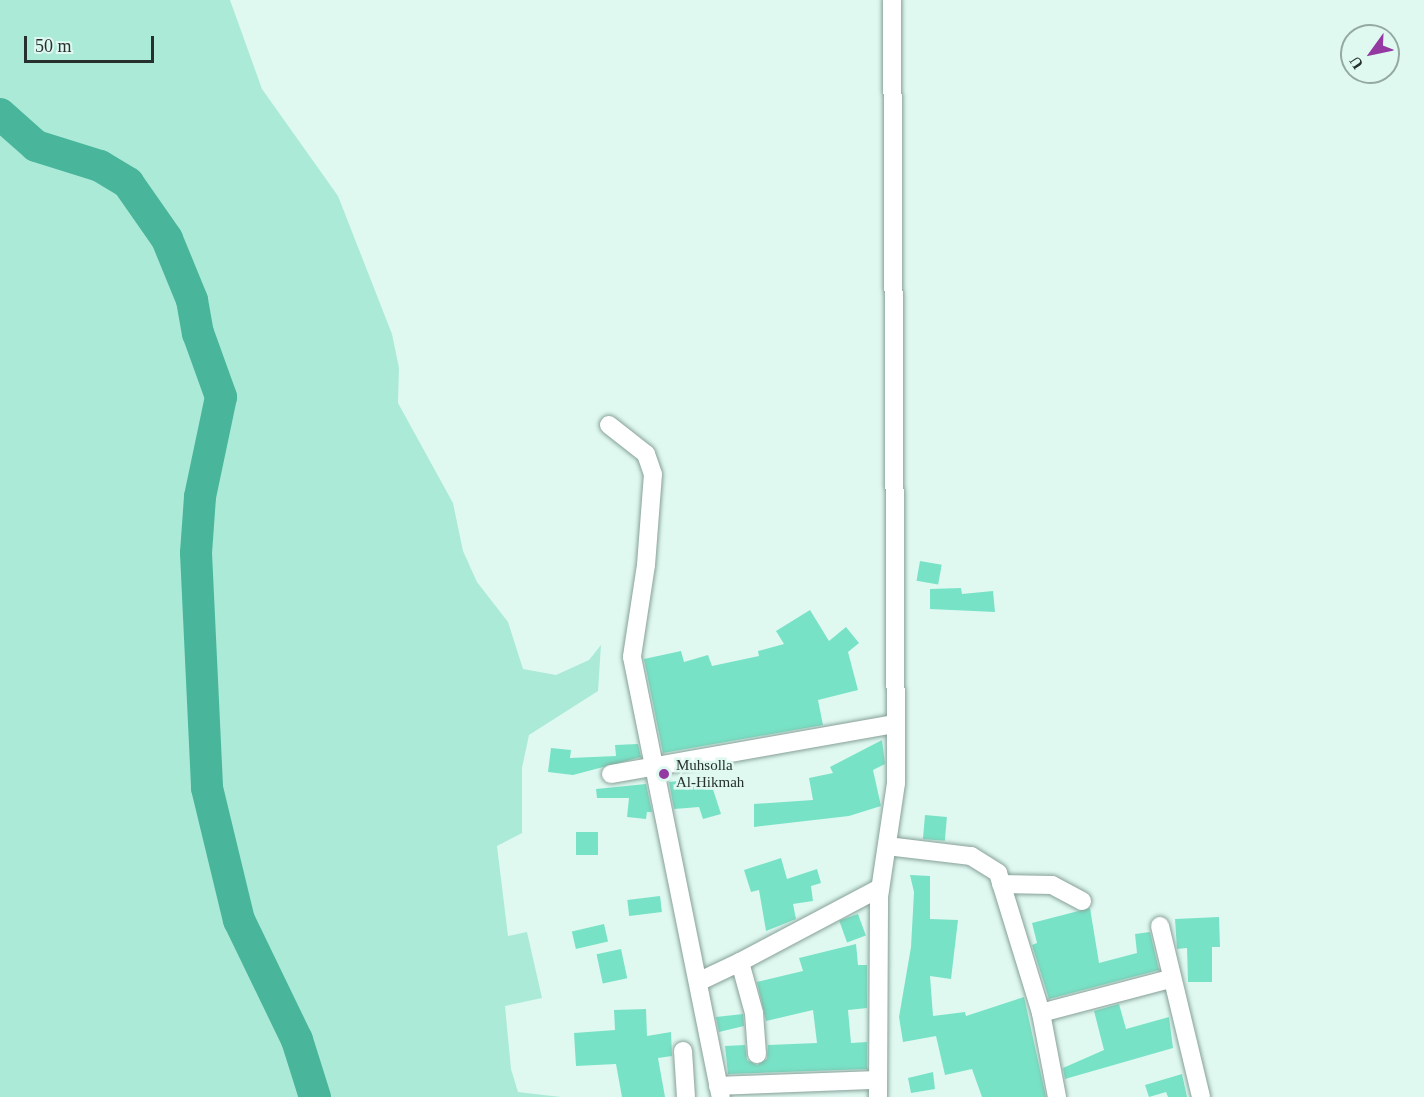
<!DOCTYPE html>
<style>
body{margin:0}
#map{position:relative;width:1424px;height:1097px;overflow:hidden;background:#dff9f1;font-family:Georgia,serif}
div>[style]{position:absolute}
.green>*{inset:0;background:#acead8}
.river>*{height:32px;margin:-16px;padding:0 16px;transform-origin:16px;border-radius:16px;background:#49b69c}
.building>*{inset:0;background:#78e2c6;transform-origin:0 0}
.roads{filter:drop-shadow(0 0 2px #87a098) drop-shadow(0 0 2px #87a098)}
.minor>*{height:18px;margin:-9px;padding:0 9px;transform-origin:9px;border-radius:9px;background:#fff}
.dots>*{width:16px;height:16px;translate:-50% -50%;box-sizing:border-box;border:3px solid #dff9f1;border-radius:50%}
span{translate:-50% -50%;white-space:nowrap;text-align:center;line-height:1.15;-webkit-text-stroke:5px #dff9f1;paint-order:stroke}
.poi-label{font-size:15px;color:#26302d}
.left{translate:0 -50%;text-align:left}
.north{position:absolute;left:1340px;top:24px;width:60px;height:60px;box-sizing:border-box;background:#dff9f1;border:2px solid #95a9a3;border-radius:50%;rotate:237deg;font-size:16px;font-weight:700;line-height:24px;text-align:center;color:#26302d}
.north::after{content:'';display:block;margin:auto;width:21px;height:27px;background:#9438a2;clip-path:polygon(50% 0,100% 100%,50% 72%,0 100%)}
.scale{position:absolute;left:24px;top:36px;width:130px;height:27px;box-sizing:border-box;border:3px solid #26302d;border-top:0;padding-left:8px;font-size:18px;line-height:21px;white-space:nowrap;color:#26302d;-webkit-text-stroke:4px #dff9f1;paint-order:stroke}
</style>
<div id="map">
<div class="green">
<div style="clip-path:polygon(0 0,230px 0,262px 89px,338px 196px,392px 334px,399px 368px,398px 403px,453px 503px,463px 551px,477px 582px,508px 622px,523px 669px,556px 675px,589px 660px,601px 645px,598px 691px,529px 735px,522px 768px,522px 833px,497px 846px,508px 936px,527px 932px,542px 998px,505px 1006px,511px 1069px,518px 1092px,561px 1097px,0 1097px)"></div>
</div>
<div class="river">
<div style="left:0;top:114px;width:48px;rotate:41.6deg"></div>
<div style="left:36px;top:146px;width:67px;rotate:17.4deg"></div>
<div style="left:100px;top:166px;width:33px;rotate:31deg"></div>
<div style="left:128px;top:183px;width:68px;rotate:55.1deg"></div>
<div style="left:167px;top:239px;width:66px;rotate:67.7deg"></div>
<div style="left:192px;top:300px;width:34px;rotate:80deg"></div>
<div style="left:198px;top:333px;width:68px;rotate:70.2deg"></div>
<div style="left:221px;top:397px;width:102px;rotate:101.9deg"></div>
<div style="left:200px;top:497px;width:56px;rotate:94.1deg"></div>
<div style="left:196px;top:553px;width:235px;rotate:87.3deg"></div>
<div style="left:207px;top:788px;width:136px;rotate:76.4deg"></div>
<div style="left:239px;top:920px;width:133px;rotate:64.2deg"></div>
<div style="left:297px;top:1040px;width:60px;rotate:72.5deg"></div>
</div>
<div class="building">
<div style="left:920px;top:561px;width:22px;height:20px;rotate:10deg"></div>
<div style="clip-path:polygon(961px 588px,962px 594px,993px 591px,995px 612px,930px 609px,930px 589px)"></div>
<div style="clip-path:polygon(810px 610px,829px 641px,846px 627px,859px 643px,848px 652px,858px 690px,818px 700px,823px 725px,663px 753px,644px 659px,681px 651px,684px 662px,708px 655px,712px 666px,759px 656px,758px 651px,784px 644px,776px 631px)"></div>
<div style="clip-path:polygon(882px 740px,885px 764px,873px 770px,881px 806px,849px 816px,754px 827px,754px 804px,813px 800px,809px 778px,833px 773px,830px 767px)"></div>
<div style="clip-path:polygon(638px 744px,641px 757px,573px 775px,548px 772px,551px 748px,571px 750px,570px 758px,616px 756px,615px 745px)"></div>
<div style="clip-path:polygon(709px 777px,721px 814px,703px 819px,699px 807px,674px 809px,669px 782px,687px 780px,687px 784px)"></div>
<div style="clip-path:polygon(646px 784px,652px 812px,647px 812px,646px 819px,627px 817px,629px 798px,597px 798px,596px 789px)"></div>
<div style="left:925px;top:815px;width:22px;height:24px;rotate:5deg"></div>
<div style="left:576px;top:832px;width:22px;height:23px"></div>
<div style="clip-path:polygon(781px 858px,787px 879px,817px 869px,821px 883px,811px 886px,813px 901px,793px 904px,796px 919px,766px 931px,759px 890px,751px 892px,744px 870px)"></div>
<div style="clip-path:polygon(910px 875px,930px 876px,930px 919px,958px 920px,951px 979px,930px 976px,933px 1016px,965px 1012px,966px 1016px,1024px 997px,1046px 1097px,982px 1097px,972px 1069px,945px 1075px,936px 1036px,903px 1042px,899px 1017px,911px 947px,914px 892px)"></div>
<div style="left:660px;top:896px;width:16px;height:33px;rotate:83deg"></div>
<div style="clip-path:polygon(1090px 908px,1099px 963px,1137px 953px,1135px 934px,1150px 932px,1159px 970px,1049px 999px,1032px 945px,1037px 943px,1032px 923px)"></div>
<div style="left:858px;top:914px;width:23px;height:20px;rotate:70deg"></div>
<div style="clip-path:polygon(1219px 917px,1220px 947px,1212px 947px,1212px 982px,1188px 982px,1187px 948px,1177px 949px,1175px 919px)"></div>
<div style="left:604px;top:924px;width:18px;height:33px;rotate:77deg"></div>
<div style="clip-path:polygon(856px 944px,858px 965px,867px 965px,867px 1008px,848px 1010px,851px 1043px,867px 1042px,867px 1069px,728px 1074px,725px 1046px,745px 1045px,747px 1060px,757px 1065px,767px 1059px,768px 1045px,817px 1043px,813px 1010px,766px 1021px,757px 982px,803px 971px,799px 958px)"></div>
<div style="left:621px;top:949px;width:30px;height:25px;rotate:78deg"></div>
<div style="clip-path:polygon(1119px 1004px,1126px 1029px,1169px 1017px,1173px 1048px,1065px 1079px,1063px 1068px,1104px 1050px,1094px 1011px)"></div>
<div style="clip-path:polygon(646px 1009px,647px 1036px,671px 1032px,672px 1056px,658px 1058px,665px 1097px,622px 1097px,616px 1064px,576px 1066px,574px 1033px,615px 1030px,614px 1010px)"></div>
<div style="clip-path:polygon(743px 1014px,744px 1026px,719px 1032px,716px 1017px)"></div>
<div style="clip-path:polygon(933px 1072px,935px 1089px,911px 1093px,908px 1078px)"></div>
<div style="clip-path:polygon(1182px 1074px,1187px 1097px,1168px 1097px,1166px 1092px,1149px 1097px,1145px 1085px)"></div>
</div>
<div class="roads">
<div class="minor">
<div style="left:609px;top:425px;width:47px;rotate:38.1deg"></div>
<div style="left:646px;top:454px;width:21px;rotate:71deg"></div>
<div style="left:653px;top:474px;width:91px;rotate:94.4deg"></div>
<div style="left:646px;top:565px;width:93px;rotate:98.7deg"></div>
<div style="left:632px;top:657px;width:449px;rotate:78.6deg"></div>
<div style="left:611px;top:774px;width:288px;rotate:-10deg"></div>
<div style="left:887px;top:846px;width:85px;rotate:6.8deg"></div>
<div style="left:971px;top:856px;width:32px;rotate:32deg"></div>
<div style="left:998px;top:873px;width:146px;rotate:72.9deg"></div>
<div style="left:1041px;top:1013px;width:86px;rotate:79.2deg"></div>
<div style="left:1001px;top:884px;width:51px;rotate:1.1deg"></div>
<div style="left:1052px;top:885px;width:34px;rotate:28deg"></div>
<div style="left:1160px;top:926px;width:176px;rotate:76.5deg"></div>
<div style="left:700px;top:981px;width:44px;rotate:-25.4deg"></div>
<div style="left:1041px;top:1013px;width:133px;rotate:-14.8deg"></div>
<div style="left:683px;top:1051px;width:46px;rotate:86.3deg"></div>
<div style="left:757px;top:1054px;width:41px;rotate:-94.2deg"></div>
<div style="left:754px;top:1013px;width:53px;rotate:-105.4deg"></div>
<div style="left:740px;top:962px;width:158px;rotate:-27.9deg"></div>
<div style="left:718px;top:1086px;width:157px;rotate:-2.2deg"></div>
<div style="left:878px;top:1097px;width:200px;rotate:-89.7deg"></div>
<div style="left:879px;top:897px;width:115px;rotate:-81.5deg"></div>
<div style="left:896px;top:783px;width:783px;rotate:-90.29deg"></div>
</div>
</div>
<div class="dots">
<div style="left:664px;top:774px;background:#9438a2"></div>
</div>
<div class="poi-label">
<span class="left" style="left:676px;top:774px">Muhsolla<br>Al-Hikmah</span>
</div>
<div class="north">U</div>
<div class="scale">50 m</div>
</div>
